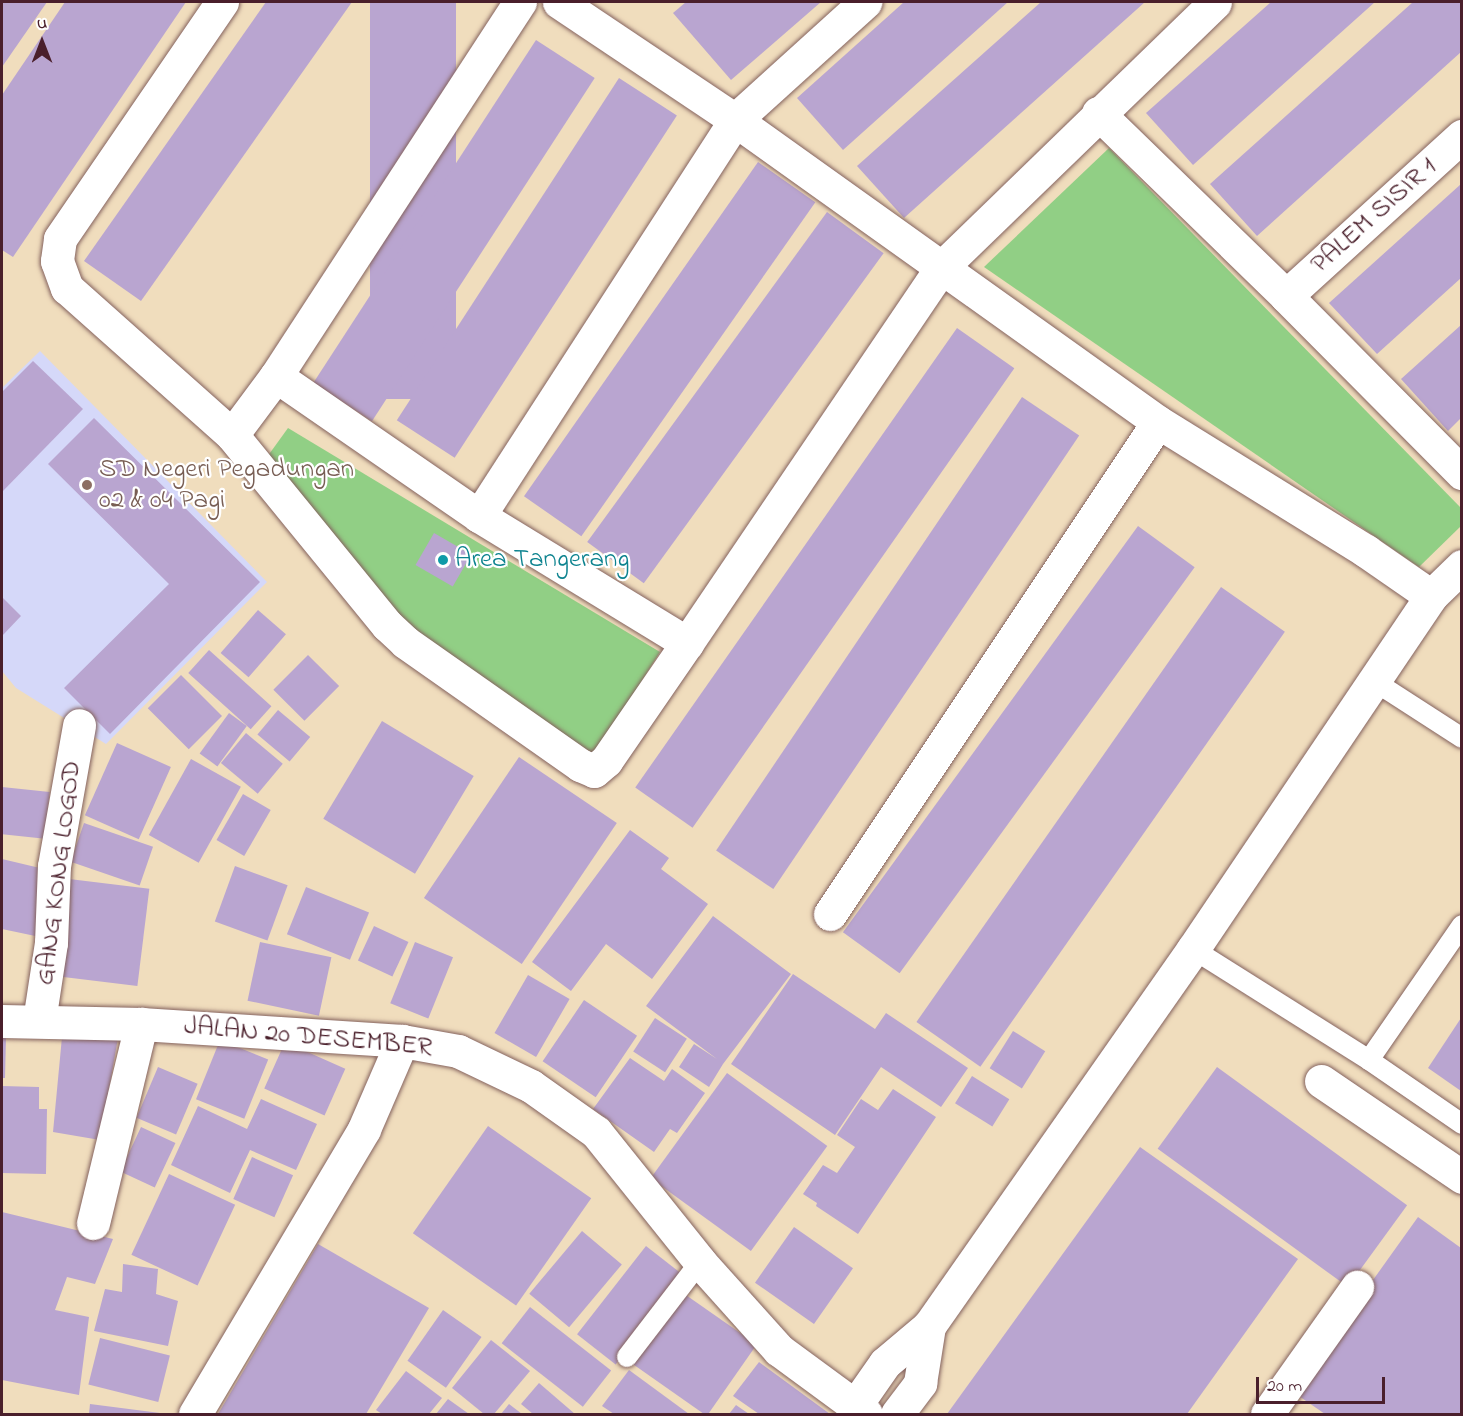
<!DOCTYPE html>
<style>
body{margin:0}
#map{position:relative;width:1463px;height:1416px;overflow:hidden;background:#f0ddbd;font-family:"Indie Flower",sans-serif}
div>[style]{position:absolute}
.built>*{inset:0;background:#d5d8f9}
.green>*{inset:0;background:#91cf85}
.building>*{inset:0;background:#b9a5d0;transform-origin:0 0}
.roads{filter:drop-shadow(0 0 2px #84625e) drop-shadow(0 0 2px #84625e)}
.service>*{height:20px;margin:-10px;padding:0 10px;transform-origin:10px;border-radius:10px;background:#fff}
.minor>*{height:33px;margin:-16.5px;padding:0 16.5px;transform-origin:16.5px;border-radius:16.5px;background:#fff}
.tertiary>*{height:33px;margin:-16.5px;padding:0 16.5px;transform-origin:16.5px;border-radius:16.5px;background:#fff}
.dots>*{width:16px;height:16px;translate:-50% -50%;box-sizing:border-box;border:3px solid #fff;border-radius:50%}
span{translate:-50% -50%;white-space:nowrap;text-align:center;line-height:1.15;-webkit-text-stroke:4.5px #fff;paint-order:stroke}
.street-label{font-size:27px;color:#4a1f2b}
.education-label{font-size:27px;color:#785e54}
.left{translate:0 -50%;text-align:left}
.culture-label{font-size:27px;color:#0d838f}
.frame{position:absolute;inset:0;border:3px solid #4a1f2b;pointer-events:none}
.north{position:absolute;left:12px;top:12px;width:60px;height:60px;-webkit-text-stroke:4px #fff;paint-order:stroke;rotate:0deg;font-size:16px;font-weight:700;line-height:24px;text-align:center;color:#4a1f2b}
.north::after{content:'';display:block;margin:auto;width:21px;height:27px;background:#4a1f2b;clip-path:polygon(50% 0,100% 100%,50% 72%,0 100%)}
.scale{position:absolute;left:1256px;top:1377px;width:129px;height:27px;box-sizing:border-box;border:3px solid #4a1f2b;border-top:0;padding-left:8px;font-size:18px;line-height:21px;white-space:nowrap;color:#4a1f2b;-webkit-text-stroke:4px #fff;paint-order:stroke}
</style>
<div id="map">
<div class="built">
<div style="clip-path:polygon(40px 351px,267px 582px,106px 744px,16px 688px,2px 671px,2px 388px)"></div>
</div>
<div class="green">
<div style="clip-path:polygon(1109px 148px,1461px 508px,1461px 526px,1419px 567px,984px 267px)"></div>
<div style="clip-path:polygon(288px 428px,660px 652px,595px 755px,390px 617px,262px 464px)"></div>
</div>
<div class="building">
<div style="clip-path:polygon(2px 2px,47px 2px,2px 67px)"></div>
<div style="clip-path:polygon(65px 2px,186px 2px,13px 257px,2px 250px,2px 95px)"></div>
<div style="clip-path:polygon(266px 2px,352px 2px,141px 301px,84px 261px)"></div>
<div style="left:370px;top:2px;width:86px;height:397px"></div>
<div style="clip-path:polygon(686px 2px,821px 2px,731px 80px,673px 13px)"></div>
<div style="clip-path:polygon(904px 2px,1008px 2px,843px 150px,797px 98px)"></div>
<div style="clip-path:polygon(1041px 2px,1145px 2px,904px 218px,857px 166px)"></div>
<div style="clip-path:polygon(1271px 2px,1375px 2px,1193px 165px,1146px 113px)"></div>
<div style="clip-path:polygon(1413px 2px,1461px 2px,1461px 52px,1257px 236px,1210px 184px)"></div>
<div style="left:536px;top:40px;width:70px;height:409px;rotate:33deg"></div>
<div style="left:619px;top:78px;width:69px;height:408px;rotate:33deg"></div>
<div style="left:758px;top:162px;width:70px;height:408px;rotate:35deg"></div>
<div style="clip-path:polygon(1461px 184px,1461px 278px,1377px 354px,1329px 303px)"></div>
<div style="left:827px;top:212px;width:70px;height:408px;rotate:36deg"></div>
<div style="clip-path:polygon(1461px 325px,1461px 418px,1448px 431px,1401px 379px)"></div>
<div style="left:957px;top:328px;width:70px;height:561px;rotate:35deg"></div>
<div style="clip-path:polygon(33px 361px,83px 409px,2px 492px,2px 392px)"></div>
<div style="left:1022px;top:397px;width:69px;height:547px;rotate:34deg"></div>
<div style="clip-path:polygon(94px 418px,260px 582px,110px 734px,64px 688px,169px 584px,48px 464px)"></div>
<div style="left:1138px;top:526px;width:70px;height:502px;rotate:36deg"></div>
<div style="left:434px;top:533px;width:43px;height:37px;rotate:30deg"></div>
<div style="left:1221px;top:587px;width:78px;height:531px;rotate:35deg"></div>
<div style="clip-path:polygon(2px 597px,21px 616px,2px 636px)"></div>
<div style="left:258px;top:610px;width:37px;height:57px;rotate:41deg"></div>
<div style="left:209px;top:650px;width:84px;height:31px;rotate:42deg"></div>
<div style="left:308px;top:655px;width:44px;height:49px;rotate:45deg"></div>
<div style="left:181px;top:675px;width:58px;height:47px;rotate:45deg"></div>
<div style="left:278px;top:710px;width:42px;height:32px;rotate:40deg"></div>
<div style="left:229px;top:713px;width:22px;height:50px;rotate:36deg"></div>
<div style="left:382px;top:721px;width:107px;height:114px;rotate:31deg"></div>
<div style="left:246px;top:733px;width:48px;height:39px;rotate:40deg"></div>
<div style="left:117px;top:743px;width:59px;height:79px;rotate:24deg"></div>
<div style="left:519px;top:757px;width:118px;height:170px;rotate:34deg"></div>
<div style="left:191px;top:759px;width:57px;height:87px;rotate:29deg"></div>
<div style="left:2px;top:787px;width:48px;height:47px;rotate:6deg"></div>
<div style="left:243px;top:794px;width:32px;height:53px;rotate:30deg"></div>
<div style="left:84px;top:823px;width:73px;height:41px;rotate:19deg"></div>
<div style="clip-path:polygon(630px 830px,669px 858px,661px 869px,708px 904px,652px 979px,606px 944px,571px 991px,532px 962px)"></div>
<div style="clip-path:polygon(2px 859px,44px 869px,40px 937px,2px 929px)"></div>
<div style="left:235px;top:866px;width:56px;height:59px;rotate:20deg"></div>
<div style="left:61px;top:878px;width:89px;height:98px;rotate:7deg"></div>
<div style="left:306px;top:887px;width:68px;height:51px;rotate:22deg"></div>
<div style="clip-path:polygon(713px 916px,791px 974px,723px 1064px,709px 1087px,679px 1067px,694px 1044px,717px 1059px,646px 1006px)"></div>
<div style="left:374px;top:926px;width:38px;height:38px;rotate:25deg"></div>
<div style="left:260px;top:942px;width:73px;height:60px;rotate:12deg"></div>
<div style="left:415px;top:942px;width:41px;height:66px;rotate:22deg"></div>
<div style="clip-path:polygon(793px 974px,875px 1029px,886px 1013px,968px 1068px,941px 1107px,881px 1067px,835px 1135px,731px 1064px)"></div>
<div style="left:528px;top:975px;width:48px;height:67px;rotate:30deg"></div>
<div style="left:584px;top:1000px;width:64px;height:74px;rotate:34deg"></div>
<div style="left:655px;top:1018px;width:38px;height:40px;rotate:33deg"></div>
<div style="clip-path:polygon(1461px 1018px,1461px 1091px,1428px 1068px)"></div>
<div style="left:1013px;top:1031px;width:38px;height:44px;rotate:32deg"></div>
<div style="clip-path:polygon(62px 1037px,118px 1038px,100px 1140px,53px 1132px)"></div>
<div style="clip-path:polygon(2px 1038px,6px 1038px,5px 1078px,2px 1078px)"></div>
<div style="left:220px;top:1040px;width:52px;height:64px;rotate:22deg"></div>
<div style="left:285px;top:1042px;width:66px;height:51px;rotate:24deg"></div>
<div style="clip-path:polygon(630px 1058px,664px 1081px,672px 1069px,705px 1093px,677px 1133px,670px 1129px,654px 1152px,593px 1109px)"></div>
<div style="left:158px;top:1067px;width:43px;height:55px;rotate:23deg"></div>
<div style="left:1217px;top:1067px;width:235px;height:101px;rotate:36deg"></div>
<div style="left:727px;top:1073px;width:124px;height:130px;rotate:36deg"></div>
<div style="left:972px;top:1076px;width:44px;height:32px;rotate:32deg"></div>
<div style="clip-path:polygon(2px 1086px,39px 1087px,39px 1109px,47px 1109px,46px 1174px,2px 1173px)"></div>
<div style="clip-path:polygon(893px 1089px,936px 1117px,858px 1234px,816px 1206px,817px 1203px,803px 1194px,823px 1165px,837px 1173px,855px 1147px,837px 1135px,861px 1099px,878px 1110px)"></div>
<div style="clip-path:polygon(261px 1099px,317px 1124px,296px 1170px,250px 1150px,230px 1193px,171px 1165px,198px 1106px,247px 1129px)"></div>
<div style="left:488px;top:1126px;width:126px;height:131px;rotate:35deg"></div>
<div style="left:141px;top:1127px;width:38px;height:49px;rotate:25deg"></div>
<div style="clip-path:polygon(1140px 1147px,1298px 1259px,1187px 1414px,947px 1414px)"></div>
<div style="left:252px;top:1157px;width:45px;height:46px;rotate:24deg"></div>
<div style="left:169px;top:1174px;width:73px;height:89px;rotate:25deg"></div>
<div style="clip-path:polygon(2px 1212px,113px 1239px,95px 1284px,67px 1277px,55px 1310px,89px 1317px,79px 1395px,2px 1380px)"></div>
<div style="clip-path:polygon(1418px 1217px,1461px 1248px,1461px 1414px,1325px 1414px,1293px 1392px)"></div>
<div style="left:794px;top:1227px;width:72px;height:68px;rotate:35deg"></div>
<div style="left:582px;top:1231px;width:52px;height:82px;rotate:40deg"></div>
<div style="clip-path:polygon(318px 1244px,429px 1308px,366px 1414px,218px 1414px)"></div>
<div style="left:646px;top:1246px;width:49px;height:112px;rotate:38deg"></div>
<div style="clip-path:polygon(123px 1264px,158px 1269px,156px 1294px,178px 1301px,168px 1346px,94px 1331px,105px 1289px,122px 1292px)"></div>
<div style="left:683px;top:1293px;width:90px;height:87px;rotate:35deg"></div>
<div style="left:530px;top:1307px;width:103px;height:46px;rotate:38deg"></div>
<div style="left:443px;top:1310px;width:47px;height:62px;rotate:35deg"></div>
<div style="left:100px;top:1338px;width:72px;height:48px;rotate:14deg"></div>
<div style="clip-path:polygon(491px 1340px,530px 1371px,494px 1414px,484px 1414px,452px 1388px)"></div>
<div style="clip-path:polygon(759px 1362px,830px 1414px,759px 1414px,733px 1396px)"></div>
<div style="clip-path:polygon(629px 1370px,689px 1414px,614px 1414px,602px 1406px)"></div>
<div style="clip-path:polygon(406px 1371px,442px 1398px,429px 1414px,382px 1414px,376px 1410px)"></div>
<div style="clip-path:polygon(539px 1383px,575px 1414px,533px 1414px,521px 1404px)"></div>
<div style="clip-path:polygon(448px 1399px,469px 1414px,436px 1414px)"></div>
<div style="clip-path:polygon(90px 1404px,160px 1413px,160px 1414px,89px 1414px)"></div>
<div style="clip-path:polygon(509px 1404px,522px 1414px,501px 1414px)"></div>
<div style="clip-path:polygon(736px 1405px,749px 1414px,729px 1414px)"></div>
</div>
<div class="roads">
<div class="service">
<div style="left:1374px;top:681px;width:105px;rotate:32.9deg"></div>
<div style="left:1193px;top:949px;width:208px;rotate:32.2deg"></div>
<div style="left:1369px;top:1060px;width:113px;rotate:34.5deg"></div>
<div style="left:1369px;top:1060px;width:164px;rotate:-55.4deg"></div>
<div style="left:627px;top:1357px;width:120px;rotate:-52.5deg"></div>
</div>
<div class="minor">
<div style="left:222px;top:2px;width:287px;rotate:124.4deg"></div>
<div style="left:60px;top:239px;width:22px;rotate:98deg"></div>
<div style="left:57px;top:261px;width:29px;rotate:70deg"></div>
<div style="left:67px;top:288px;width:221px;rotate:41.7deg"></div>
<div style="left:232px;top:435px;width:245px;rotate:50.8deg"></div>
<div style="left:387px;top:625px;width:25px;rotate:43deg"></div>
<div style="left:405px;top:642px;width:214px;rotate:35.1deg"></div>
<div style="left:580px;top:765px;width:15px;rotate:23deg"></div>
<div style="left:594px;top:771px;width:16px;rotate:-40deg"></div>
<div style="left:606px;top:761px;width:143px;rotate:-55.5deg"></div>
<div style="left:687px;top:643px;width:454px;rotate:-55.9deg"></div>
<div style="left:942px;top:267px;width:380px;rotate:-44.1deg"></div>
<div style="left:559px;top:2px;width:212px;rotate:33.8deg"></div>
<div style="left:735px;top:120px;width:520px;rotate:35.52deg"></div>
<div style="left:1158px;top:422px;width:245px;rotate:31.8deg"></div>
<div style="left:1366px;top:551px;width:79px;rotate:34.7deg"></div>
<div style="left:1098px;top:113px;width:262px;rotate:44.2deg"></div>
<div style="left:1286px;top:296px;width:250px;rotate:45.2deg"></div>
<div style="left:1286px;top:296px;width:238px;rotate:-42.3deg"></div>
<div style="left:276px;top:376px;width:247px;rotate:34.6deg"></div>
<div style="left:479px;top:516px;width:244px;rotate:31.4deg"></div>
<div style="left:232px;top:435px;width:74px;rotate:-53.3deg"></div>
<div style="left:276px;top:376px;width:447px;rotate:-56.9deg"></div>
<div style="left:479px;top:516px;width:472px;rotate:-57.1deg"></div>
<div style="left:735px;top:120px;width:176px;rotate:-42.2deg"></div>
<div style="left:830px;top:914px;width:591px;rotate:-56.31deg"></div>
<div style="left:39px;top:1021px;width:79px;rotate:-81.3deg"></div>
<div style="left:51px;top:943px;width:77px;rotate:-87.8deg"></div>
<div style="left:54px;top:866px;width:143px;rotate:-79.9deg"></div>
<div style="left:1321px;top:1081px;width:171px;rotate:34.2deg"></div>
<div style="left:93px;top:1223px;width:205px;rotate:-76.4deg"></div>
<div style="left:855px;top:1406px;width:52px;rotate:-55.1deg"></div>
<div style="left:885px;top:1363px;width:57px;rotate:-40.1deg"></div>
<div style="left:929px;top:1326px;width:460px;rotate:-55deg"></div>
<div style="left:1193px;top:949px;width:426px;rotate:-56deg"></div>
<div style="left:1431px;top:596px;width:43px;rotate:-44.1deg"></div>
<div style="left:195px;top:1414px;width:331px;rotate:-59.3deg"></div>
<div style="left:364px;top:1129px;width:96px;rotate:-66.6deg"></div>
<div style="left:897px;top:1414px;width:39px;rotate:-53deg"></div>
<div style="left:920px;top:1383px;width:58px;rotate:-81deg"></div>
<div style="left:1267px;top:1414px;width:156px;rotate:-54.7deg"></div>
</div>
<div class="tertiary">
<div style="left:2px;top:1021px;width:139px;rotate:1.2deg"></div>
<div style="left:141px;top:1024px;width:262px;rotate:3.7deg"></div>
<div style="left:402px;top:1041px;width:57px;rotate:10.1deg"></div>
<div style="left:458px;top:1051px;width:81px;rotate:25.6deg"></div>
<div style="left:531px;top:1086px;width:80px;rotate:35.3deg"></div>
<div style="left:596px;top:1132px;width:166px;rotate:51.3deg"></div>
<div style="left:700px;top:1262px;width:118px;rotate:48.1deg"></div>
<div style="left:779px;top:1350px;width:108px;rotate:36.3deg"></div>
</div>
</div>
<div class="dots">
<div style="left:87px;top:485px;background:#8d6e63"></div>
<div style="left:443px;top:560px;background:#0f9aa8"></div>
</div>
<div class="street-label">
<span style="left:1374px;top:216px;rotate:-42deg">PALEM SISIR 1</span>
<span style="left:59px;top:873px;rotate:-83deg">GANG KONG LOGOD</span>
<span style="left:308px;top:1037px;rotate:5deg">JALAN 20 DESEMBER</span>
</div>
<div class="education-label">
<span class="left" style="left:99px;top:485px">SD Negeri Pegadungan<br>02 &amp; 04 Pagi</span>
</div>
<div class="culture-label">
<span class="left" style="left:455px;top:560px">Area Tangerang</span>
</div>
<div class="frame"></div>
<div class="north">U</div>
<div class="scale">20 m</div>
</div>
